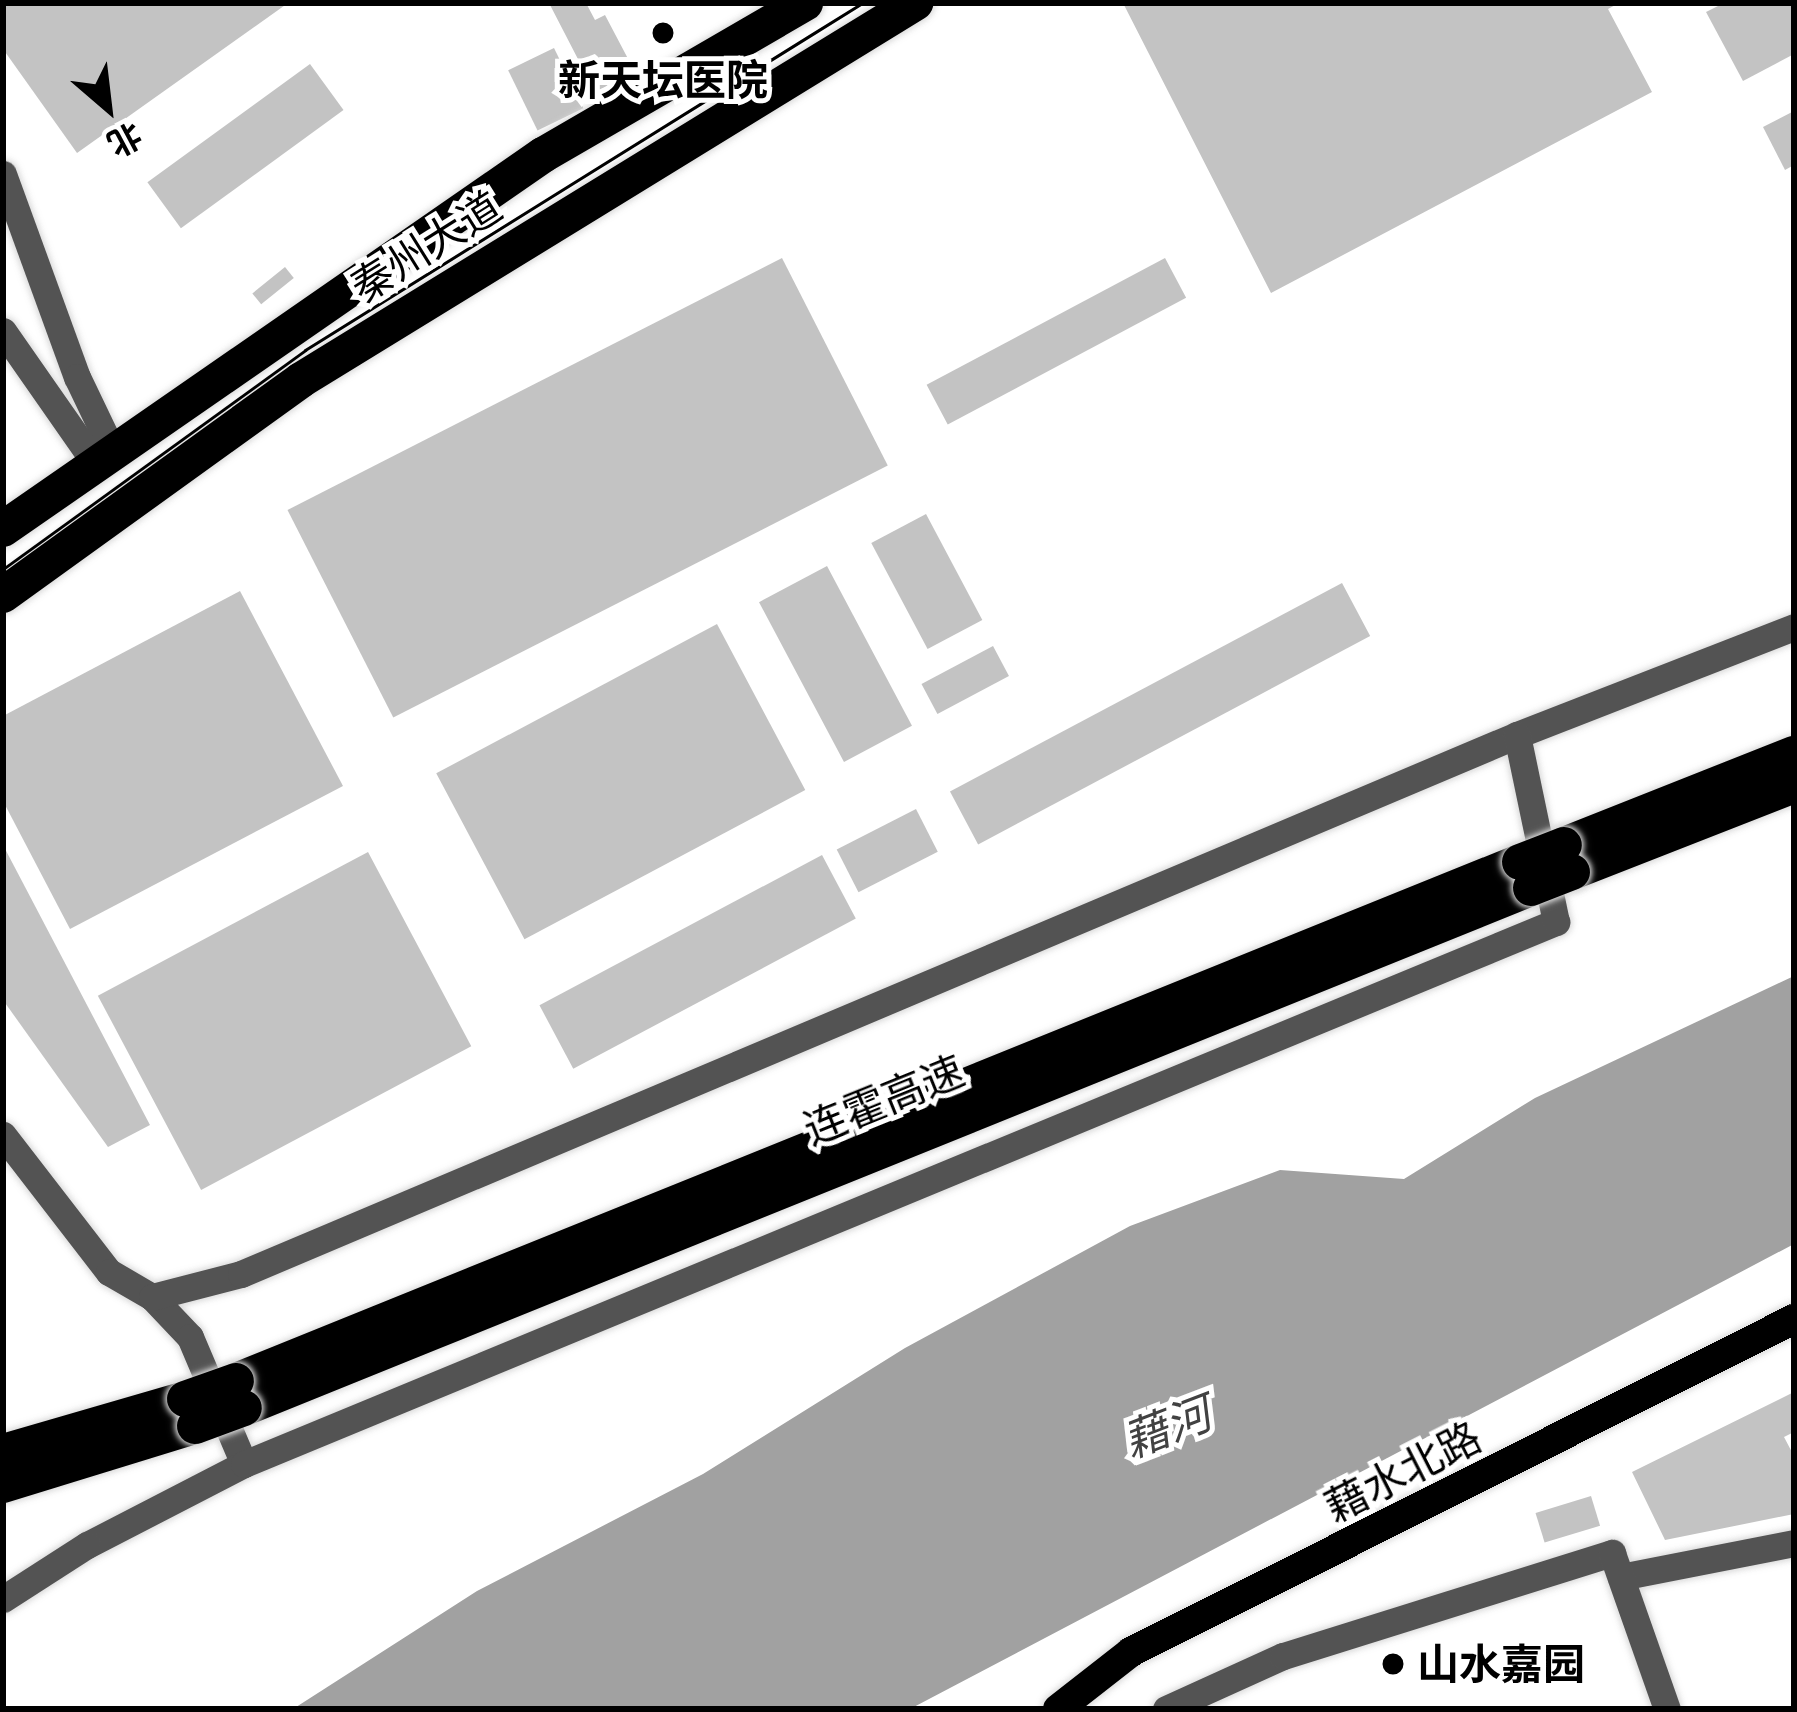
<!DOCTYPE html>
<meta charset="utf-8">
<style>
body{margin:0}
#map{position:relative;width:1797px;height:1712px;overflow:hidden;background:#fff;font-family:Quicksand,"Noto Sans SC",sans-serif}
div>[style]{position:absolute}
.water>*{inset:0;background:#a1a1a1}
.building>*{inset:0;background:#c3c3c3;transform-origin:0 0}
.roads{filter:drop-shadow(0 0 3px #dbdbdb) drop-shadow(0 0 3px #dbdbdb)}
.minor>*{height:27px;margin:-13.5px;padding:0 13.5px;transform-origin:13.5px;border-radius:13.5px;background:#535353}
.major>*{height:30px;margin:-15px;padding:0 15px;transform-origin:15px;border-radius:15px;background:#000}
.highway>*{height:36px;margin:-18px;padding:0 18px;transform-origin:18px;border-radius:18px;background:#000}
.tram>*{height:3px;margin:-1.5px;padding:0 1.5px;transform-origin:1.5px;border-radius:1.5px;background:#000}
.bridges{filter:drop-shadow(0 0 3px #dbdbdb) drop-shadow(0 0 3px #dbdbdb)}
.highway-bridge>*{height:36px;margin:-18px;padding:0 18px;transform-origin:18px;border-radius:18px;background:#000}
.dots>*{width:33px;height:33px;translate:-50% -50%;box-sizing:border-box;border:6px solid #fff;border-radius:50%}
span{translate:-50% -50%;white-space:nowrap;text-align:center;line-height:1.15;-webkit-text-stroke:10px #fff;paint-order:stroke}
.poi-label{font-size:42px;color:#000;font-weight:700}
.left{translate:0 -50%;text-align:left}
.street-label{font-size:42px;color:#000}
.water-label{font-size:45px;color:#424242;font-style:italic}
.frame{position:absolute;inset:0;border:6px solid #000;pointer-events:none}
.north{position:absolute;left:48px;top:48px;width:120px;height:120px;-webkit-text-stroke:9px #fff;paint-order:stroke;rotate:152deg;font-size:33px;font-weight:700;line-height:48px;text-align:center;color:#000}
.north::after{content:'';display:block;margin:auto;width:42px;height:54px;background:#000;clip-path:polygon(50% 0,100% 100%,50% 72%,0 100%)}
</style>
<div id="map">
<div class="water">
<div style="clip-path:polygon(1794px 976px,1794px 1244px,910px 1709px,293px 1709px,477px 1591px,703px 1474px,905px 1348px,1130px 1226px,1280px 1170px,1404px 1179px,1535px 1098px)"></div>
</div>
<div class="building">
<div style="clip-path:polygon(3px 3px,288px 3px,77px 153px,3px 49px)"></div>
<div style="clip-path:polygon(549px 3px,586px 3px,595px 20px,605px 15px,635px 72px,595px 92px)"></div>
<div style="clip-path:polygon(1123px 3px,1619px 3px,1608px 9px,1652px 92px,1271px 293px)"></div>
<div style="clip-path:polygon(1724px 3px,1794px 3px,1794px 54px,1743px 81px,1706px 12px)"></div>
<div style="left:554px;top:48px;width:67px;height:51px;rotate:64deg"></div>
<div style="left:310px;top:64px;width:57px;height:201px;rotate:54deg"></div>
<div style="clip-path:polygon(1794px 111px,1794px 165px,1785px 170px,1763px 127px)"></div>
<div style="left:782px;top:258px;width:233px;height:555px;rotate:63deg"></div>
<div style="left:1165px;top:258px;width:45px;height:270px;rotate:62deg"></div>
<div style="left:285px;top:267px;width:14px;height:42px;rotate:51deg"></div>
<div style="left:926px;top:514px;width:120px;height:62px;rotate:62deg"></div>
<div style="left:827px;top:566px;width:181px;height:77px;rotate:62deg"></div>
<div style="left:1342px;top:583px;width:60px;height:444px;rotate:62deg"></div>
<div style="clip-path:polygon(240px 591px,343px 786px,70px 929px,3px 801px,3px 716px)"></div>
<div style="left:717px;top:624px;width:188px;height:318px;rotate:62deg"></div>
<div style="left:993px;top:646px;width:34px;height:81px;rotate:62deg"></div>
<div style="left:916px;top:809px;width:48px;height:89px;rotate:63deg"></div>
<div style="clip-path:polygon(3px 845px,150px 1125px,108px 1147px,3px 1000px)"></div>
<div style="left:368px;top:852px;width:220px;height:306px;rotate:62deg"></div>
<div style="left:822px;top:855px;width:72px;height:320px;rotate:62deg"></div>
<div style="clip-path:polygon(1794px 1392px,1794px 1432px,1784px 1437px,1794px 1456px,1794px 1514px,1665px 1540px,1632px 1472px)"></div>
<div style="left:1591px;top:1496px;width:31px;height:58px;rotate:73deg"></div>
</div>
<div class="roads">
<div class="minor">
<div style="left:3px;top:174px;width:216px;rotate:70deg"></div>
<div style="left:77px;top:377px;width:81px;rotate:64.4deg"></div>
<div style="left:3px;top:331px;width:161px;rotate:55.1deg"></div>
<div style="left:3px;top:1135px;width:173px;rotate:52.3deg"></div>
<div style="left:109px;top:1272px;width:50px;rotate:30.2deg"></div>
<div style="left:152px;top:1297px;width:55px;rotate:46.5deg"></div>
<div style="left:190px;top:1337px;width:138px;rotate:67deg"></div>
<div style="left:244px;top:1464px;width:177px;rotate:152.7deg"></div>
<div style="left:87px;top:1545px;width:100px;rotate:147.3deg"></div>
<div style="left:152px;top:1297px;width:92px;rotate:-14.5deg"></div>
<div style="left:241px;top:1274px;width:1385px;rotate:-22.9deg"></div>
<div style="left:1517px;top:735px;width:297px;rotate:-21.3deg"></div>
<div style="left:244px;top:1464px;width:1420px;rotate:-22.45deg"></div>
<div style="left:1556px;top:922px;width:191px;rotate:-101.8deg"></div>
<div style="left:1621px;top:1577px;width:176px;rotate:-11.1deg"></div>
<div style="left:1166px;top:1709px;width:128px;rotate:-24.4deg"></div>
<div style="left:1283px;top:1656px;width:345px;rotate:-17.4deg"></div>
<div style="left:1612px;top:1553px;width:165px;rotate:70.6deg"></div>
</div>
<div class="major">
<div style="left:1058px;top:1709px;width:93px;rotate:-38deg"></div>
<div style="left:1131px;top:1652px;width:742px;rotate:-26.67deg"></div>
</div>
<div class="highway">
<div style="left:3px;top:529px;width:657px;rotate:-34.71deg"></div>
<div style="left:543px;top:155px;width:303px;rotate:-30.1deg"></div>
<div style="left:3px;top:595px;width:367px;rotate:-35.8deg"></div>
<div style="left:301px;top:380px;width:721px;rotate:-31.55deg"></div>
<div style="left:1564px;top:845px;width:247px;rotate:-21.6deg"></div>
<div style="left:1572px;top:872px;width:238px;rotate:-21.4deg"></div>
<div style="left:236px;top:1381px;width:1385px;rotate:-22.01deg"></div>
<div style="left:244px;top:1408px;width:1388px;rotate:-22deg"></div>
<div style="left:3px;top:1452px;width:190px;rotate:-16.2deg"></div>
<div style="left:3px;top:1485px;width:201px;rotate:-17.1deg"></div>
</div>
</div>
<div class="tram">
<div style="left:3px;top:569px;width:373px;rotate:-35.9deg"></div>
<div style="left:305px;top:350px;width:656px;rotate:-31.92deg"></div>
</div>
<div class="bridges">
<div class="highway-bridge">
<div style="left:1520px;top:862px;width:47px;rotate:-21.1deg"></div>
<div style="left:1531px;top:888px;width:44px;rotate:-21.3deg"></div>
<div style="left:185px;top:1399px;width:54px;rotate:-19.4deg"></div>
<div style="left:195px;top:1426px;width:52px;rotate:-20.2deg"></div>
</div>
</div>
<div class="dots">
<div style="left:663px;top:33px;background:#000"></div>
<div style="left:1393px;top:1664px;background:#000"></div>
</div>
<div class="poi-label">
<span style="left:663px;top:80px">新天坛医院</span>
<span class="left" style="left:1417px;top:1664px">山水嘉园</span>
</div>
<div class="street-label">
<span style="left:426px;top:247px;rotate:-32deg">秦州大道</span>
<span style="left:884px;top:1100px;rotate:-22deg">连霍高速</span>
<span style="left:1403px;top:1472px;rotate:-27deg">藉水北路</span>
</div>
<div class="water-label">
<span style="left:1167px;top:1427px;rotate:-21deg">藉河</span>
</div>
<div class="frame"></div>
<div class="north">北</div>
</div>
